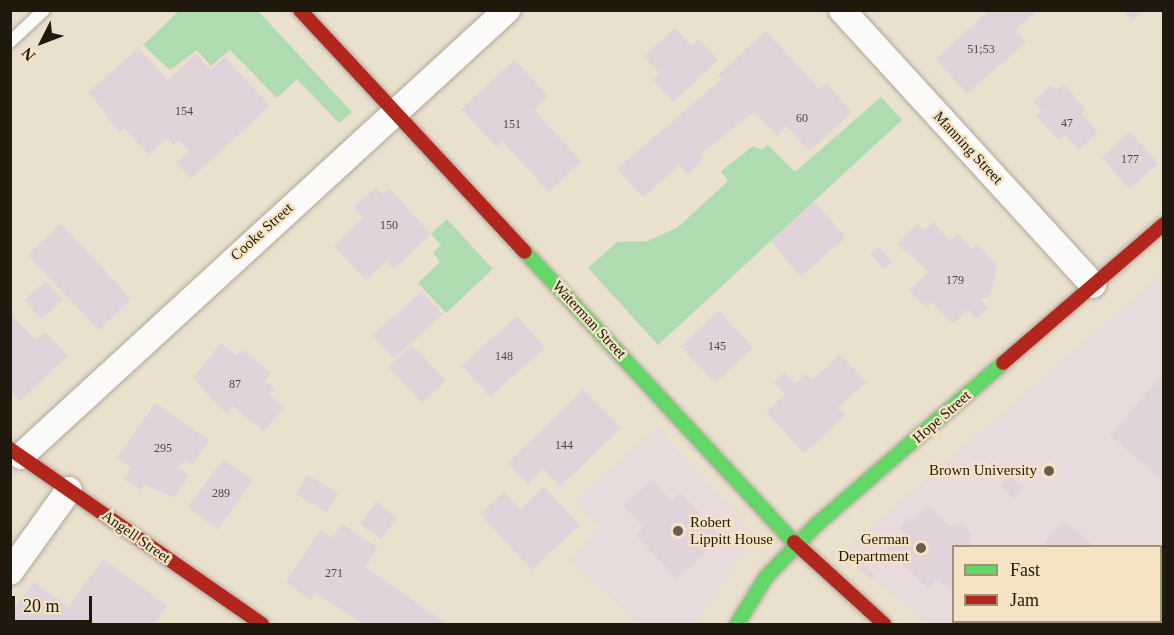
<!DOCTYPE html>
<style>
body{margin:0}
#map{position:relative;width:1174px;height:635px;overflow:hidden;background:#eae0ce;font-family:"Times New Roman",serif}
div>[style]{position:absolute}
.education>*{inset:0;background:#e9dadb}
.green>*{inset:0;background:#afdbb1}
.building>*{inset:0;background:#e0d3d9;transform-origin:0 0}
.roads{filter:drop-shadow(0 0 2px #afa79a) drop-shadow(0 0 2px #afa79a)}
.lane>*{height:12px;margin:-6px;padding:0 6px;transform-origin:6px;border-radius:6px;background:#fcfaf8}
.street>*{height:26px;margin:-13px;padding:0 13px;transform-origin:13px;border-radius:13px;background:#fcfaf8}
.fast>*{height:14px;margin:-7px;padding:0 7px;transform-origin:7px;border-radius:7px;background:#63d668}
.jam>*{height:14px;margin:-7px;padding:0 7px;transform-origin:7px;border-radius:7px;background:#b3261e}
.dots>*{width:16px;height:16px;translate:-50% -50%;box-sizing:border-box;border:3px solid #f5e3c3;border-radius:50%}
span{translate:-50% -50%;white-space:nowrap;text-align:center;line-height:1.15;-webkit-text-stroke:4.5px #f5e3c3;paint-order:stroke}
.number-label{font-size:12px;color:#4f4840}
.number-label span{-webkit-text-stroke-width:0}
.street-label{font-size:15px;color:#1f190d}
.poi-label{font-size:15px;color:#1f190d}
.right{translate:-100% -50%;text-align:right}
.left{translate:0 -50%;text-align:left}
.frame{position:absolute;inset:0;border:12px solid #1f190d;pointer-events:none}
.legend{position:absolute;left:952px;top:545px;width:210px;height:78px;box-sizing:border-box;background:#f5e3c3;border:2px solid #9f927a;margin:0;padding:8px 10px;list-style:none;font-size:18px;color:#1f190d}
.legend li{display:flex;align-items:center;gap:12px;height:30px}
.legend b{width:30px;border:2px solid #9f927a}
.north{position:absolute;left:12px;top:12px;width:60px;height:60px;-webkit-text-stroke:4px #f5e3c3;paint-order:stroke;rotate:228deg;font-size:16px;font-weight:700;line-height:24px;text-align:center;color:#1f190d}
.north::after{content:'';display:block;margin:auto;width:21px;height:27px;background:#1f190d;clip-path:polygon(50% 0,100% 100%,50% 72%,0 100%)}
.scale{position:absolute;left:12px;top:596px;width:80px;height:27px;box-sizing:border-box;border:3px solid #1f190d;border-top:0;padding-left:8px;font-size:18px;line-height:21px;white-space:nowrap;color:#1f190d;-webkit-text-stroke:4px #f5e3c3;paint-order:stroke}
</style>
<div id="map">
<div class="education">
<div style="clip-path:polygon(evenodd,1163px 273px,1163px 624px,928px 624px,843px 552px,1163px 273px,954px 546px,1160px 546px,1160px 622px,954px 622px,954px 546px)"></div>
<div style="clip-path:polygon(657px 428px,754px 535px,696px 624px,639px 624px,570px 560px,600px 526px,576px 500px)"></div>
</div>
<div class="green">
<div style="clip-path:polygon(179px 11px,258px 11px,352px 112px,339px 123px,297px 79px,277px 98px,230px 50px,211px 66px,197px 50px,170px 70px,143px 45px)"></div>
<div style="clip-path:polygon(881px 97px,902px 120px,658px 345px,588px 268px,617px 242px,648px 241px,678px 227px,728px 181px,721px 171px,753px 146px,762px 150px,768px 145px,795px 172px)"></div>
<div style="clip-path:polygon(447px 219px,493px 269px,446px 313px,418px 283px,440px 262px,433px 253px,441px 245px,431px 234px)"></div>
</div>
<div class="building">
<div style="clip-path:polygon(990px 10px,1038px 10px,1016px 30px,1026px 42px,967px 94px,936px 59px)"></div>
<div style="clip-path:polygon(1123px 10px,1144px 10px,1132px 21px)"></div>
<div style="clip-path:polygon(675px 28px,691px 46px,698px 39px,718px 60px,673px 102px,653px 80px,660px 74px,644px 57px)"></div>
<div style="clip-path:polygon(766px 31px,819px 89px,826px 83px,852px 112px,809px 151px,787px 126px,777px 136px,754px 112px,699px 155px,703px 160px,688px 174px,679px 165px,643px 197px,617px 169px,722px 79px,718px 75px)"></div>
<div style="clip-path:polygon(138px 48px,168px 80px,196px 54px,210px 70px,225px 57px,270px 106px,191px 178px,177px 163px,189px 151px,179px 140px,174px 145px,168px 138px,149px 155px,124px 128px,119px 133px,89px 92px)"></div>
<div style="clip-path:polygon(515px 60px,548px 96px,534px 110px,581px 161px,549px 192px,502px 141px,496px 146px,461px 109px)"></div>
<div style="clip-path:polygon(1063px 84px,1086px 109px,1081px 114px,1098px 132px,1079px 150px,1065px 135px,1059px 140px,1036px 116px,1042px 111px,1033px 102px,1051px 85px,1057px 90px)"></div>
<div style="left:1130px;top:132px;width:42px;height:38px;rotate:48deg"></div>
<div style="clip-path:polygon(376px 187px,383px 194px,389px 188px,431px 234px,394px 269px,387px 261px,366px 280px,334px 246px,363px 218px,353px 208px)"></div>
<div style="left:814px;top:202px;width:47px;height:59px;rotate:48deg"></div>
<div style="clip-path:polygon(933px 222px,950px 241px,958px 234px,972px 249px,977px 244px,997px 266px,990px 297px,979px 299px,988px 308px,976px 319px,968px 310px,953px 324px,932px 302px,926px 308px,909px 290px,929px 272px,897px 244px,918px 224px,924px 231px)"></div>
<div style="left:61px;top:224px;width:103px;height:45px;rotate:47deg"></div>
<div style="left:879px;top:247px;width:20px;height:11px;rotate:49deg"></div>
<div style="left:46px;top:281px;width:25px;height:29px;rotate:48deg"></div>
<div style="left:422px;top:291px;width:31px;height:66px;rotate:48deg"></div>
<div style="left:719px;top:311px;width:50px;height:52px;rotate:47deg"></div>
<div style="clip-path:polygon(12px 316px,36px 340px,45px 332px,68px 356px,20px 401px,10px 391px)"></div>
<div style="left:517px;top:316px;width:42px;height:74px;rotate:48deg"></div>
<div style="clip-path:polygon(221px 343px,237px 356px,242px 349px,271px 373px,264px 381px,275px 389px,269px 395px,284px 407px,264px 432px,233px 406px,227px 414px,193px 378px)"></div>
<div style="left:412px;top:345px;width:49px;height:32px;rotate:47deg"></div>
<div style="clip-path:polygon(840px 354px,866px 382px,838px 408px,846px 415px,804px 453px,766px 412px,785px 395px,774px 383px,785px 373px,795px 384px,806px 374px,812px 380px)"></div>
<div style="clip-path:polygon(1164px 373px,1164px 482px,1110px 435px)"></div>
<div style="clip-path:polygon(583px 390px,621px 428px,560px 487px,543px 469px,528px 484px,508px 463px)"></div>
<div style="clip-path:polygon(155px 403px,209px 440px,193px 464px,186px 459px,179px 468px,189px 475px,174px 498px,144px 484px,140px 490px,123px 478px,131px 467px,117px 458px)"></div>
<div style="left:223px;top:459px;width:37px;height:60px;rotate:36deg"></div>
<div style="left:307px;top:475px;width:36px;height:22px;rotate:30deg"></div>
<div style="left:1010px;top:476px;width:18px;height:14px;rotate:41deg"></div>
<div style="clip-path:polygon(652px 479px,671px 501px,681px 493px,721px 538px,676px 579px,636px 535px,644px 528px,624px 505px)"></div>
<div style="clip-path:polygon(544px 487px,580px 525px,532px 570px,480px 514px,504px 492px,520px 510px)"></div>
<div style="left:376px;top:502px;width:26px;height:27px;rotate:36deg"></div>
<div style="clip-path:polygon(928px 505px,950px 526px,962px 523px,970px 531px,969px 542px,973px 546px,954px 546px,954px 592px,938px 578px,928px 588px,887px 550px,903px 532px,899px 528px,908px 518px,912px 522px)"></div>
<div style="clip-path:polygon(1064px 520px,1094px 546px,1041px 546px)"></div>
<div style="clip-path:polygon(342px 524px,378px 548px,365px 567px,447px 624px,363px 624px,315px 593px,311px 600px,286px 582px,320px 530px,332px 538px)"></div>
<div style="clip-path:polygon(103px 559px,167px 606px,154px 624px,10px 624px,10px 614px,34px 582px,68px 607px)"></div>
<div style="left:860px;top:562px;width:21px;height:6px;rotate:41deg"></div>
</div>
<div class="roads">
<div class="lane">
<div style="left:10px;top:42px;width:47px;rotate:-43.3deg"></div>
</div>
<div class="street">
<div style="left:842px;top:10px;width:372px;rotate:47.6deg"></div>
<div style="left:21px;top:456px;width:660px;rotate:-42.54deg"></div>
<div style="left:10px;top:572px;width:101px;rotate:-54.3deg"></div>
</div>
<div class="fast">
<div style="left:525px;top:252px;width:396px;rotate:47.2deg"></div>
<div style="left:737px;top:624px;width:55px;rotate:-58.3deg"></div>
<div style="left:766px;top:577px;width:71px;rotate:-46.1deg"></div>
<div style="left:815px;top:526px;width:249px;rotate:-40.9deg"></div>
</div>
<div class="jam">
<div style="left:300px;top:10px;width:330px;rotate:47.1deg"></div>
<div style="left:1003px;top:363px;width:213px;rotate:-40.8deg"></div>
<div style="left:10px;top:449px;width:307px;rotate:34.8deg"></div>
<div style="left:794px;top:542px;width:122px;rotate:42.3deg"></div>
</div>
</div>
<div class="dots">
<div style="left:1049px;top:471px;background:#665f51"></div>
<div style="left:678px;top:531px;background:#665f51"></div>
<div style="left:921px;top:548px;background:#665f51"></div>
</div>
<div class="number-label">
<span style="left:981px;top:50px">51;53</span>
<span style="left:184px;top:112px">154</span>
<span style="left:802px;top:119px">60</span>
<span style="left:1067px;top:124px">47</span>
<span style="left:512px;top:125px">151</span>
<span style="left:1130px;top:160px">177</span>
<span style="left:389px;top:226px">150</span>
<span style="left:955px;top:281px">179</span>
<span style="left:717px;top:347px">145</span>
<span style="left:504px;top:357px">148</span>
<span style="left:235px;top:385px">87</span>
<span style="left:564px;top:446px">144</span>
<span style="left:163px;top:449px">295</span>
<span style="left:221px;top:494px">289</span>
<span style="left:334px;top:574px">271</span>
</div>
<div class="street-label">
<span style="left:968px;top:148px;rotate:47deg">Manning Street</span>
<span style="left:262px;top:232px;rotate:-42deg">Cooke Street</span>
<span style="left:589px;top:320px;rotate:47deg">Waterman Street</span>
<span style="left:942px;top:417px;rotate:-41deg">Hope Street</span>
<span style="left:136px;top:537px;rotate:35deg">Angell Street</span>
</div>
<div class="poi-label">
<span class="right" style="left:1037px;top:471px">Brown University</span>
<span class="left" style="left:690px;top:531px">Robert<br>Lippitt House</span>
<span class="right" style="left:909px;top:548px">German<br>Department</span>
</div>
<div class="frame"></div>
<ul class="legend">
<li><b style="height:8px;background:#63d668"></b>Fast</li>
<li><b style="height:8px;background:#b3261e"></b>Jam</li>
</ul>
<div class="north">N</div>
<div class="scale">20 m</div>
</div>
